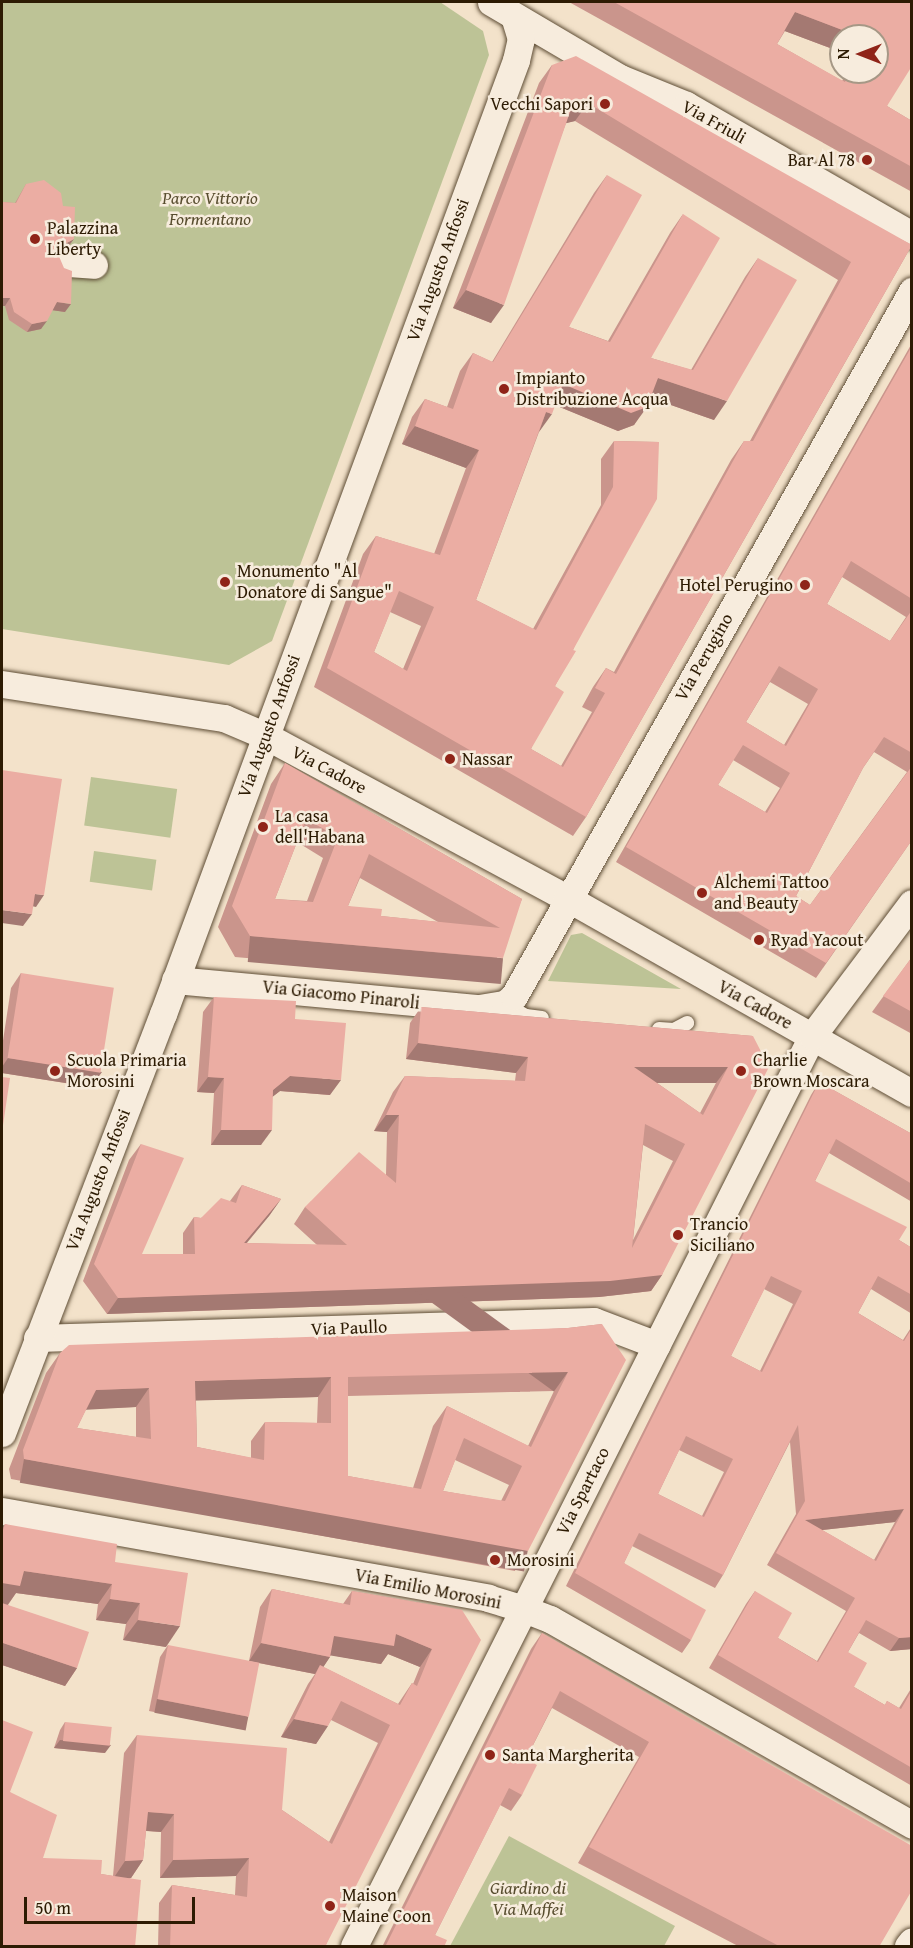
<!DOCTYPE html>
<style>
body{margin:0}
#map{position:relative;width:913px;height:1948px;overflow:hidden;background:#f3e2ca;font-family:"Gentium Book Plus",serif}
div>[style]{position:absolute}
.green>*{inset:0;background:#bdc396;transform-origin:0 0}
.roads{filter:drop-shadow(0 0 2px #5e4d35) drop-shadow(0 0 2px #5e4d35)}
.lane>*{height:14px;margin:-7px;padding:0 7px;transform-origin:7px;border-radius:7px;background:#f7ecdd}
.street>*{height:27px;margin:-13.5px;padding:0 13.5px;transform-origin:13.5px;border-radius:13.5px;background:#f7ecdd}
.wall>*{inset:0;background:#ca958c}
.shaded-wall>*{inset:0;background:#a47972;transform-origin:0 0}
.building>*{inset:0;background:#ebada3;transform-origin:0 0}
.dots>*{width:16px;height:16px;translate:-50% -50%;box-sizing:border-box;border:3px solid #f7ecdd;border-radius:50%}
span{translate:-50% -50%;white-space:nowrap;text-align:center;line-height:1.15;-webkit-text-stroke:5px #f7ecdd;paint-order:stroke}
.poi-label{font-size:18px;color:#2d1b03}
.right{translate:-100% -50%;text-align:right}
.left{translate:0 -50%;text-align:left}
.street-label{font-size:18px;color:#2d1b03}
.park-label{font-size:18px;color:#584d2f;font-style:italic}
.frame{position:absolute;inset:0;border:3px solid #2d1b03;pointer-events:none}
.north{position:absolute;left:829px;top:24px;width:60px;height:60px;box-sizing:border-box;background:#f7ecdd;border:2px solid #a69886;border-radius:50%;rotate:270deg;font-size:16px;font-weight:700;line-height:24px;text-align:center;color:#2d1b03}
.north::after{content:'';display:block;margin:auto;width:21px;height:27px;background:#8f2418;clip-path:polygon(50% 0,100% 100%,50% 72%,0 100%)}
.scale{position:absolute;left:24px;top:1897px;width:171px;height:27px;box-sizing:border-box;border:3px solid #2d1b03;border-top:0;padding-left:8px;font-size:18px;line-height:21px;white-space:nowrap;color:#2d1b03;-webkit-text-stroke:4px #f7ecdd;paint-order:stroke}
</style>
<div id="map">
<div class="green">
<div style="clip-path:polygon(2px 2px,440px 2px,483px 31px,489px 55px,272px 641px,229px 665px,2px 629px)"></div>
<div style="left:91px;top:777px;width:87px;height:49px;rotate:8deg"></div>
<div style="left:94px;top:851px;width:63px;height:31px;rotate:8deg"></div>
<div style="clip-path:polygon(582px 933px,658px 976px,681px 989px,548px 981px,571px 935px)"></div>
<div style="clip-path:polygon(509px 1836px,675px 1926px,664px 1946px,450px 1946px)"></div>
</div>
<div class="roads">
<div class="lane">
<div style="left:505px;top:1004px;width:24px;rotate:30deg"></div>
<div style="left:526px;top:1016px;width:16px;rotate:7deg"></div>
<div style="left:659px;top:1029px;width:15px;rotate:4deg"></div>
<div style="left:674px;top:1030px;width:15px;rotate:-28deg"></div>
</div>
<div class="street">
<div style="left:491px;top:2px;width:150px;rotate:30.5deg"></div>
<div style="left:620px;top:78px;width:71px;rotate:22.2deg"></div>
<div style="left:686px;top:105px;width:261px;rotate:29.9deg"></div>
<div style="left:68px;top:263px;width:26px;rotate:4deg"></div>
<div style="left:2px;top:684px;width:225px;rotate:8.7deg"></div>
<div style="left:224px;top:718px;width:46px;rotate:23.2deg"></div>
<div style="left:266px;top:736px;width:342px;rotate:28.3deg"></div>
<div style="left:567px;top:898px;width:396px;rotate:29.5deg"></div>
<div style="left:175px;top:980px;width:305px;rotate:5.3deg"></div>
<div style="left:479px;top:1008px;width:26px;rotate:-9deg"></div>
<div style="left:505px;top:1004px;width:12px;rotate:-42deg"></div>
<div style="left:514px;top:996px;width:810px;rotate:-60.55deg"></div>
<div style="left:37px;top:1338px;width:557px;rotate:-1.75deg"></div>
<div style="left:594px;top:1321px;width:67px;rotate:20.9deg"></div>
<div style="left:2px;top:1433px;width:449px;rotate:-69deg"></div>
<div style="left:163px;top:1014px;width:1017px;rotate:-69.69deg"></div>
<div style="left:516px;top:60px;width:22px;rotate:-77deg"></div>
<div style="left:521px;top:39px;width:24px;rotate:-107deg"></div>
<div style="left:2px;top:1511px;width:494px;rotate:10.1deg"></div>
<div style="left:488px;top:1598px;width:38px;rotate:17deg"></div>
<div style="left:524px;top:1609px;width:28px;rotate:21deg"></div>
<div style="left:550px;top:1619px;width:417px;rotate:29.6deg"></div>
<div style="left:354px;top:1946px;width:1019px;rotate:-63.28deg"></div>
<div style="left:812px;top:1036px;width:166px;rotate:-53.1deg"></div>
<div style="left:908px;top:1946px;width:6px;rotate:-51deg"></div>
</div>
</div>
<div class="wall">
<div style="clip-path:polygon(evenodd,569px 2px,912px 2px,887px 106px,912px 121px,912px 192px,569px 2px,785px 31px,841px 52px,841px 36px,877px 36px,877px 72px,847px 72px,842px 81px,777px 44px,785px 31px)"></div>
<div style="clip-path:polygon(evenodd,552px 65px,912px 245px,586px 817px,573px 836px,314px 687px,363px 554px,376px 536px,434px 554px,466px 468px,402px 444px,412px 417px,425px 399px,447px 407px,460px 371px,473px 353px,492px 362px,594px 193px,607px 175px,569px 327px,608px 341px,670px 233px,683px 214px,651px 358px,691px 370px,745px 277px,758px 258px,714px 420px,651px 398px,634px 425px,618px 431px,555px 405px,539px 432px,476px 600px,533px 629px,601px 505px,601px 459px,614px 441px,659px 442px,573px 650px,555px 686px,531px 749px,561px 766px,592px 712px,582px 707px,593px 687px,606px 668px,614px 672px,731px 460px,744px 441px,750px 441px,838px 280px,575px 121px,566px 123px,491px 323px,453px 308px,539px 83px,552px 65px,390px 612px,421px 626px,403px 669px,374px 652px,390px 612px)"></div>
<div style="clip-path:polygon(26px 184px,68px 247px,59px 252px,58px 254px,65px 312px,52px 310px,41px 329px,27px 332px,9px 320px,5px 306px,2px 306px,2px 204px,3px 202px,15px 203px)"></div>
<div style="clip-path:polygon(evenodd,912px 343px,912px 840px,816px 978px,616px 862px,912px 343px,842px 577px,906px 617px,890px 641px,827px 604px,842px 577px,912px 343px,770px 682px,808px 704px,784px 745px,746px 722px,770px 682px,912px 343px,874px 752px,907px 772px,810px 905px,796px 896px,863px 768px,874px 752px,912px 343px,733px 760px,780px 788px,765px 812px,718px 785px,733px 760px)"></div>
<div style="clip-path:polygon(evenodd,285px 763px,522px 899px,488px 979px,235px 957px,218px 927px,271px 784px,285px 763px,297px 842px,323px 858px,307px 901px,275px 899px,297px 842px,285px 763px,360px 878px,438px 922px,381px 916px,348px 906px,360px 878px)"></div>
<div style="clip-path:polygon(912px 957px,912px 1034px,872px 1012px)"></div>
<div style="clip-path:polygon(21px 973px,91px 1087px,2px 1073px,2px 1047px,11px 988px)"></div>
<div style="clip-path:polygon(214px 997px,295px 1019px,330px 1095px,280px 1091px,272px 1097px,261px 1145px,211px 1145px,214px 1093px,197px 1092px,203px 1012px)"></div>
<div style="clip-path:polygon(evenodd,421px 1007px,753px 1036px,662px 1275px,651px 1291px,599px 1297px,107px 1314px,83px 1281px,129px 1160px,141px 1144px,142px 1254px,183px 1254px,183px 1233px,194px 1217px,201px 1218px,230px 1201px,242px 1185px,281px 1199px,269px 1216px,247px 1243px,317px 1245px,294px 1224px,305px 1207px,386px 1175px,387px 1132px,374px 1131px,393px 1092px,405px 1076px,515px 1081px,516px 1073px,406px 1059px,410px 1023px,421px 1007px,657px 1083px,716px 1083px,700px 1113px,657px 1083px,421px 1007px,643px 1145px,673px 1161px,633px 1240px,643px 1145px)"></div>
<div style="clip-path:polygon(evenodd,819px 1082px,912px 1134px,912px 1202px,829px 1153px,815px 1181px,899px 1240px,912px 1248px,912px 1314px,871px 1289px,858px 1313px,903px 1340px,912px 1326px,912px 1649px,890px 1651px,859px 1633px,848px 1652px,854px 1687px,885px 1705px,887px 1701px,899px 1708px,912px 1687px,912px 1786px,709px 1668px,746px 1604px,755px 1591px,778px 1638px,817px 1661px,846px 1611px,767px 1565px,796px 1514px,790px 1442px,723px 1575px,715px 1588px,632px 1546px,624px 1563px,691px 1640px,682px 1653px,566px 1586px,811px 1095px,819px 1082px,764px 1289px,793px 1304px,760px 1371px,731px 1356px,764px 1289px,819px 1082px,679px 1450px,724px 1472px,702px 1516px,658px 1494px,679px 1450px,819px 1082px,895px 1522px,874px 1560px,822px 1530px,895px 1522px)"></div>
<div style="clip-path:polygon(evenodd,602px 1324px,515px 1571px,11px 1479px,9px 1469px,46px 1373px,60px 1353px,568px 1328px,602px 1324px,554px 1391px,528px 1446px,447px 1406px,433px 1426px,413px 1488px,348px 1476px,348px 1396px,554px 1391px,602px 1324px,318px 1397px,317px 1423px,265px 1422px,251px 1441px,251px 1458px,197px 1447px,196px 1400px,318px 1397px,602px 1324px,136px 1407px,136px 1437px,77px 1428px,86px 1409px,136px 1407px,602px 1324px,455px 1460px,509px 1485px,501px 1501px,443px 1491px,455px 1460px)"></div>
<div style="clip-path:polygon(5px 1524px,115px 1562px,166px 1647px,123px 1640px,126px 1624px,96px 1620px,98px 1604px,16px 1593px,8px 1605px,77px 1668px,65px 1686px,2px 1665px,2px 1529px)"></div>
<div style="clip-path:polygon(evenodd,272px 1589px,343px 1604px,352px 1591px,462px 1610px,325px 1947px,158px 1947px,159px 1903px,172px 1885px,235px 1895px,236px 1876px,160px 1878px,161px 1832px,146px 1831px,143px 1860px,131px 1878px,2px 1947px,10px 1792px,43px 1858px,101px 1874px,113px 1876px,124px 1753px,137px 1735px,282px 1810px,329px 1842px,378px 1743px,331px 1720px,316px 1744px,281px 1737px,308px 1684px,315px 1674px,249px 1661px,260px 1607px,272px 1589px,388px 1654px,420px 1667px,413px 1684px,412px 1683px,398px 1704px,323px 1667px,331px 1655px,381px 1664px,388px 1654px)"></div>
<div style="clip-path:polygon(542px 1633px,879px 1947px,740px 1947px,578px 1863px,639px 1757px,552px 1708px,526px 1759px,522px 1795px,511px 1811px,500px 1805px,435px 1935px,444px 1947px,382px 1947px,531px 1649px)"></div>
<div style="clip-path:polygon(168px 1645px,248px 1717px,240px 1729px,149px 1711px,160px 1657px)"></div>
<div style="clip-path:polygon(65px 1722px,105px 1753px,54px 1748px,60px 1730px)"></div>
</div>
<div class="shaded-wall">
<div style="clip-path:polygon(795px 12px,858px 36px,841px 36px,841px 52px,782px 30px)"></div>
<div style="clip-path:polygon(588px 103px,575px 121px,559px 125px,572px 106px)"></div>
<div style="clip-path:polygon(74px 239px,68px 247px,55px 254px,61px 246px)"></div>
<div style="clip-path:polygon(466px 290px,504px 305px,491px 323px,453px 308px)"></div>
<div style="clip-path:polygon(2px 298px,10px 298px,5px 306px,2px 306px)"></div>
<div style="clip-path:polygon(57px 302px,71px 304px,65px 312px,51px 310px)"></div>
<div style="clip-path:polygon(47px 321px,41px 329px,27px 332px,32px 324px)"></div>
<div style="clip-path:polygon(658px 378px,727px 401px,714px 420px,645px 396px)"></div>
<div style="clip-path:polygon(563px 384px,647px 407px,634px 425px,618px 431px,550px 403px)"></div>
<div style="clip-path:polygon(546px 412px,552px 414px,539px 432px)"></div>
<div style="clip-path:polygon(415px 426px,479px 450px,466px 468px,402px 444px)"></div>
<div style="clip-path:polygon(35px 894px,44px 895px,36px 907px,27px 905px)"></div>
<div style="clip-path:polygon(2px 910px,32px 914px,23px 926px,2px 923px)"></div>
<div style="left:250px;top:936px;width:254px;height:26px;rotate:5deg"></div>
<div style="clip-path:polygon(418px 1043px,528px 1057px,516px 1073px,406px 1059px)"></div>
<div style="clip-path:polygon(8px 1058px,102px 1072px,91px 1087px,2px 1073px,2px 1067px)"></div>
<div style="clip-path:polygon(634px 1067px,728px 1067px,716px 1083px,623px 1083px)"></div>
<div style="clip-path:polygon(290px 1076px,341px 1080px,330px 1095px,280px 1091px,262px 1105px,273px 1090px)"></div>
<div style="clip-path:polygon(208px 1077px,224px 1078px,214px 1093px,197px 1092px)"></div>
<div style="clip-path:polygon(386px 1115px,399px 1115px,387px 1132px,374px 1131px)"></div>
<div style="clip-path:polygon(221px 1130px,272px 1130px,261px 1145px,211px 1145px)"></div>
<div style="clip-path:polygon(281px 1199px,269px 1216px,233px 1259px,244px 1243px)"></div>
<div style="clip-path:polygon(662px 1275px,651px 1291px,599px 1297px,107px 1314px,118px 1298px)"></div>
<div style="left:568px;top:1372px;width:24px;height:220px;rotate:126deg"></div>
<div style="clip-path:polygon(331px 1377px,318px 1397px,182px 1401px,195px 1381px)"></div>
<div style="clip-path:polygon(149px 1388px,136px 1407px,82px 1410px,96px 1390px)"></div>
<div style="left:24px;top:1459px;width:512px;height:24px;rotate:10deg"></div>
<div style="clip-path:polygon(904px 1509px,895px 1522px,796px 1533px,805px 1520px)"></div>
<div style="clip-path:polygon(24px 1571px,112px 1584px,98px 1604px,16px 1593px,6px 1607px,2px 1606px,2px 1583px)"></div>
<div style="clip-path:polygon(110px 1599px,140px 1603px,126px 1624px,96px 1620px)"></div>
<div style="clip-path:polygon(138px 1620px,180px 1626px,166px 1647px,123px 1640px)"></div>
<div style="clip-path:polygon(396px 1634px,432px 1649px,420px 1667px,388px 1654px,381px 1664px,322px 1654px,334px 1636px)"></div>
<div style="clip-path:polygon(912px 1637px,912px 1649px,890px 1651px,899px 1638px)"></div>
<div style="clip-path:polygon(3px 1643px,77px 1668px,65px 1686px,2px 1665px,2px 1646px)"></div>
<div style="clip-path:polygon(261px 1643px,330px 1657px,318px 1675px,320px 1665px,315px 1674px,249px 1661px)"></div>
<div style="left:157px;top:1699px;width:93px;height:14px;rotate:11deg"></div>
<div style="clip-path:polygon(294px 1719px,328px 1726px,316px 1744px,281px 1737px)"></div>
<div style="clip-path:polygon(60px 1740px,111px 1745px,105px 1753px,54px 1748px)"></div>
<div style="clip-path:polygon(148px 1812px,174px 1814px,161px 1832px,136px 1830px)"></div>
<div style="clip-path:polygon(249px 1858px,236px 1876px,160px 1878px,173px 1860px)"></div>
<div style="clip-path:polygon(143px 1860px,131px 1878px,113px 1879px,125px 1861px)"></div>
</div>
<div class="building">
<div style="clip-path:polygon(evenodd,614px 2px,912px 2px,912px 66px,887px 106px,912px 121px,912px 167px,614px 2px,795px 12px,858px 36px,877px 36px,877px 72px,850px 72px,845px 82px,777px 44px,795px 12px)"></div>
<div style="clip-path:polygon(evenodd,576px 56px,912px 245px,586px 817px,327px 668px,376px 536px,440px 555px,479px 450px,415px 426px,425px 399px,453px 409px,473px 353px,493px 362px,607px 175px,642px 195px,569px 327px,610px 342px,683px 214px,720px 238px,651px 358px,693px 370px,758px 258px,797px 280px,727px 401px,658px 378px,647px 407px,631px 413px,563px 384px,552px 414px,546px 412px,476px 600px,536px 630px,613px 487px,614px 441px,659px 442px,657px 499px,573px 650px,576px 651px,555px 686px,564px 692px,531px 749px,563px 767px,605px 693px,595px 688px,606px 668px,616px 674px,744px 441px,753px 441px,851px 262px,588px 103px,572px 106px,504px 305px,466px 290px,552px 65px,576px 56px,399px 591px,434px 607px,407px 671px,374px 652px,399px 591px)"></div>
<div style="clip-path:polygon(44px 180px,61px 193px,63px 206px,75px 207px,74px 239px,61px 246px,58px 254px,64px 268px,72px 271px,71px 304px,57px 302px,47px 321px,32px 324px,14px 312px,10px 298px,2px 298px,2px 222px,3px 202px,16px 203px,26px 184px)"></div>
<div style="clip-path:polygon(evenodd,912px 346px,912px 599px,851px 561px,827px 604px,890px 641px,912px 610px,912px 753px,884px 737px,863px 768px,796px 896px,810px 905px,912px 766px,912px 840px,826px 963px,626px 847px,912px 346px,779px 666px,818px 689px,786px 746px,746px 722px,779px 666px,912px 346px,743px 745px,790px 773px,767px 813px,718px 785px,743px 745px)"></div>
<div style="clip-path:polygon(evenodd,285px 763px,522px 899px,503px 958px,250px 936px,232px 906px,285px 763px,306px 819px,338px 837px,313px 902px,275px 899px,306px 819px,285px 763px,369px 854px,500px 928px,381px 916px,382px 909px,348px 906px,369px 854px)"></div>
<div style="clip-path:polygon(2px 770px,62px 779px,44px 895px,35px 894px,32px 914px,2px 910px)"></div>
<div style="clip-path:polygon(912px 957px,912px 1012px,883px 996px)"></div>
<div style="left:21px;top:973px;width:94px;height:86px;rotate:9deg"></div>
<div style="clip-path:polygon(214px 997px,296px 1001px,295px 1019px,346px 1023px,341px 1080px,290px 1076px,273px 1090px,272px 1130px,221px 1130px,224px 1078px,208px 1077px)"></div>
<div style="clip-path:polygon(evenodd,421px 1007px,753px 1036px,769px 1067px,662px 1275px,610px 1281px,118px 1298px,94px 1264px,141px 1144px,184px 1158px,142px 1254px,195px 1254px,194px 1217px,201px 1218px,221px 1198px,236px 1203px,242px 1185px,281px 1199px,244px 1243px,347px 1245px,305px 1207px,359px 1152px,396px 1183px,399px 1115px,386px 1115px,405px 1076px,525px 1081px,528px 1057px,418px 1043px,421px 1007px,634px 1067px,728px 1067px,703px 1115px,634px 1067px,421px 1007px,645px 1124px,685px 1144px,632px 1248px,645px 1124px)"></div>
<div style="clip-path:polygon(2px 1077px,10px 1078px,2px 1132px)"></div>
<div style="clip-path:polygon(evenodd,819px 1082px,912px 1134px,912px 1184px,836px 1139px,815px 1181px,907px 1227px,899px 1240px,912px 1248px,912px 1295px,878px 1276px,858px 1313px,904px 1341px,912px 1328px,912px 1420px,910px 1420px,912px 1431px,912px 1637px,899px 1638px,866px 1620px,848px 1652px,867px 1663px,854px 1687px,885px 1705px,887px 1701px,901px 1709px,912px 1690px,912px 1768px,718px 1655px,755px 1591px,792px 1613px,778px 1638px,818px 1662px,855px 1598px,776px 1553px,805px 1501px,798px 1425px,723px 1575px,639px 1533px,624px 1563px,706px 1610px,691px 1640px,575px 1573px,819px 1082px,771px 1276px,802px 1291px,762px 1372px,731px 1356px,771px 1276px,819px 1082px,686px 1436px,733px 1459px,704px 1517px,658px 1494px,686px 1436px,819px 1082px,904px 1509px,876px 1561px,805px 1520px,904px 1509px)"></div>
<div style="clip-path:polygon(evenodd,602px 1324px,626px 1360px,528px 1551px,24px 1459px,23px 1450px,60px 1353px,69px 1345px,568px 1328px,602px 1324px,568px 1372px,531px 1447px,447px 1406px,421px 1489px,348px 1476px,348px 1377px,568px 1372px,602px 1324px,331px 1377px,331px 1423px,265px 1422px,264px 1460px,197px 1447px,195px 1381px,331px 1377px,602px 1324px,149px 1388px,151px 1439px,77px 1428px,96px 1390px,149px 1388px,602px 1324px,464px 1438px,522px 1466px,505px 1501px,443px 1491px,464px 1438px)"></div>
<div style="clip-path:polygon(5px 1524px,117px 1544px,115px 1562px,188px 1573px,180px 1626px,138px 1620px,140px 1603px,110px 1599px,112px 1584px,24px 1571px,20px 1586px,2px 1583px,2px 1533px)"></div>
<div style="clip-path:polygon(272px 1589px,350px 1605px,352px 1591px,462px 1610px,481px 1640px,325px 1947px,170px 1947px,172px 1885px,247px 1897px,249px 1858px,173px 1860px,174px 1814px,148px 1812px,143px 1860px,125px 1861px,137px 1735px,287px 1748px,282px 1810px,332px 1844px,390px 1725px,341px 1701px,328px 1726px,294px 1719px,320px 1665px,400px 1705px,412px 1683px,417px 1686px,432px 1649px,396px 1634px,394px 1646px,334px 1636px,330px 1657px,261px 1643px)"></div>
<div style="clip-path:polygon(2px 1603px,89px 1632px,77px 1668px,3px 1643px,2px 1648px)"></div>
<div style="clip-path:polygon(542px 1633px,912px 1846px,912px 1890px,879px 1947px,781px 1947px,589px 1847px,649px 1742px,560px 1691px,526px 1759px,537px 1765px,522px 1795px,509px 1788px,435px 1935px,447px 1940px,444px 1947px,385px 1947px)"></div>
<div style="left:168px;top:1645px;width:93px;height:55px;rotate:11deg"></div>
<div style="clip-path:polygon(2px 1720px,33px 1732px,10px 1792px,57px 1815px,43px 1858px,102px 1860px,101px 1874px,141px 1880px,135px 1947px,2px 1947px)"></div>
<div style="left:65px;top:1722px;width:47px;height:19px;rotate:6deg"></div>
</div>
<div class="dots">
<div style="left:605px;top:104px;background:#8f2418"></div>
<div style="left:867px;top:160px;background:#8f2418"></div>
<div style="left:35px;top:239px;background:#8f2418"></div>
<div style="left:504px;top:389px;background:#8f2418"></div>
<div style="left:225px;top:582px;background:#8f2418"></div>
<div style="left:805px;top:585px;background:#8f2418"></div>
<div style="left:450px;top:759px;background:#8f2418"></div>
<div style="left:263px;top:827px;background:#8f2418"></div>
<div style="left:702px;top:893px;background:#8f2418"></div>
<div style="left:759px;top:940px;background:#8f2418"></div>
<div style="left:55px;top:1071px;background:#8f2418"></div>
<div style="left:741px;top:1071px;background:#8f2418"></div>
<div style="left:678px;top:1235px;background:#8f2418"></div>
<div style="left:495px;top:1560px;background:#8f2418"></div>
<div style="left:490px;top:1755px;background:#8f2418"></div>
<div style="left:330px;top:1906px;background:#8f2418"></div>
</div>
<div class="poi-label">
<span class="right" style="left:593px;top:104px">Vecchi Sapori</span>
<span class="right" style="left:855px;top:160px">Bar Al 78</span>
<span class="left" style="left:47px;top:239px">Palazzina<br>Liberty</span>
<span class="left" style="left:516px;top:389px">Impianto<br>Distribuzione Acqua</span>
<span class="left" style="left:237px;top:582px">Monumento "Al<br>Donatore di Sangue"</span>
<span class="right" style="left:793px;top:585px">Hotel Perugino</span>
<span class="left" style="left:462px;top:759px">Nassar</span>
<span class="left" style="left:275px;top:827px">La casa<br>dell'Habana</span>
<span class="left" style="left:714px;top:893px">Alchemi Tattoo<br>and Beauty</span>
<span class="left" style="left:771px;top:940px">Ryad Yacout</span>
<span class="left" style="left:67px;top:1071px">Scuola Primaria<br>Morosini</span>
<span class="left" style="left:753px;top:1071px">Charlie<br>Brown Moscara</span>
<span class="left" style="left:690px;top:1235px">Trancio<br>Siciliano</span>
<span class="left" style="left:507px;top:1560px">Morosini</span>
<span class="left" style="left:502px;top:1755px">Santa Margherita</span>
<span class="left" style="left:342px;top:1906px">Maison<br>Maine Coon</span>
</div>
<div class="street-label">
<span style="left:714px;top:122px;rotate:29deg">Via Friuli</span>
<span style="left:438px;top:270px;rotate:-70deg">Via Augusto Anfossi</span>
<span style="left:704px;top:657px;rotate:-60deg">Via Perugino</span>
<span style="left:269px;top:726px;rotate:-70deg">Via Augusto Anfossi</span>
<span style="left:329px;top:770px;rotate:28deg">Via Cadore</span>
<span style="left:341px;top:995px;rotate:6deg">Via Giacomo Pinaroli</span>
<span style="left:755px;top:1005px;rotate:29deg">Via Cadore</span>
<span style="left:98px;top:1180px;rotate:-69deg">Via Augusto Anfossi</span>
<span style="left:349px;top:1328px;rotate:-2deg">Via Paullo</span>
<span style="left:583px;top:1491px;rotate:-63deg">Via Spartaco</span>
<span style="left:428px;top:1589px;rotate:11deg">Via Emilio Morosini</span>
</div>
<div class="park-label">
<span style="left:210px;top:209px">Parco Vittorio<br>Formentano</span>
<span style="left:528px;top:1899px">Giardino di<br>Via Maffei</span>
</div>
<div class="frame"></div>
<div class="north">N</div>
<div class="scale">50 m</div>
</div>
